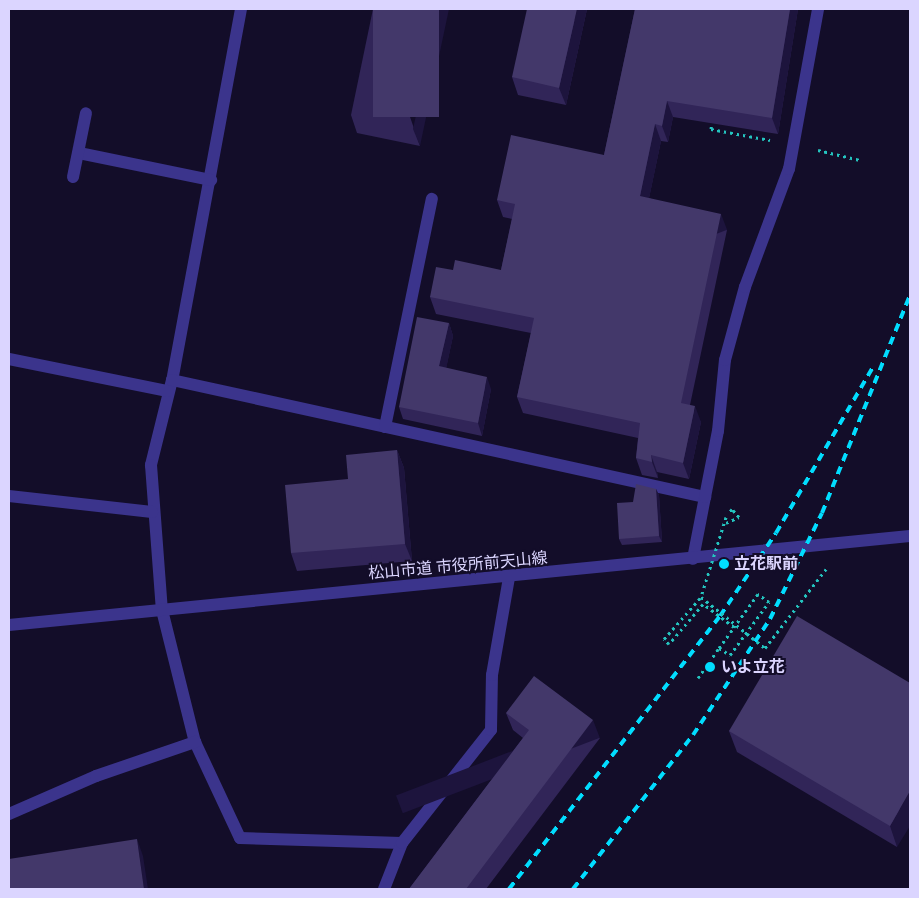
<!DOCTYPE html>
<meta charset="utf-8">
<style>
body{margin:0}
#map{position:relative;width:919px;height:898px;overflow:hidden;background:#130d29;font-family:Karla,"Noto Sans JP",sans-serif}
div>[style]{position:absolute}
.path>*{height:3px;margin-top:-1.5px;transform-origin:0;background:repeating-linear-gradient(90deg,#24c4bf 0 2.5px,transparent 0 6.5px)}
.minor>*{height:12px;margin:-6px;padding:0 6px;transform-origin:6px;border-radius:6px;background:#3b348c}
.tertiary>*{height:12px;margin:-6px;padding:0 6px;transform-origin:6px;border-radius:6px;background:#3b348c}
.rail>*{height:4px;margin-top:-2px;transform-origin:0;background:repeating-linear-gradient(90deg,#01ddff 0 8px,transparent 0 14px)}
.path-bridge>*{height:3px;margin-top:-1.5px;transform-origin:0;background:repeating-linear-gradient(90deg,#24c4bf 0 2.5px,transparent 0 6.5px)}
.wall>*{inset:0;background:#312558}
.shaded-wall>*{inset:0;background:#1d143d;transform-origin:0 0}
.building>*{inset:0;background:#43386a;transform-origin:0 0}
.dots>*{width:14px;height:14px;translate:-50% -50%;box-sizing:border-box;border:2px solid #130d29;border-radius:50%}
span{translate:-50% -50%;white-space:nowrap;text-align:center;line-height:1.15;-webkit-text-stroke:4px #130d29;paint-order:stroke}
.poi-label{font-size:16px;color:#dbd5ff;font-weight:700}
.left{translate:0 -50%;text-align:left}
.street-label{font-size:16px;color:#dbd5ff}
.frame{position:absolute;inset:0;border:10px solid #dbd5ff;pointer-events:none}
</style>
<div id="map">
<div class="path">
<div style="left:712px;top:120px;width:9px;rotate:96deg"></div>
<div style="left:711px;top:129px;width:60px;rotate:10.6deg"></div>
<div style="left:818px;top:150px;width:43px;rotate:13.4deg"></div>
<div style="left:726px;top:523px;width:14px;rotate:-25deg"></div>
<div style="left:739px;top:517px;width:11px;rotate:-131deg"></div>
<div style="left:732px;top:509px;width:6px;rotate:129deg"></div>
<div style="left:719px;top:648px;width:26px;rotate:-54deg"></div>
<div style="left:765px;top:648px;width:100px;rotate:-52.3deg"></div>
<div style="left:698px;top:678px;width:37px;rotate:-55deg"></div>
<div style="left:719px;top:648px;width:13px;rotate:32deg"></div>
<div style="left:730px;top:655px;width:66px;rotate:-53.7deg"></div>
<div style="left:769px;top:602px;width:14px;rotate:-144deg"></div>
<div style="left:758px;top:594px;width:41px;rotate:126deg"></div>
<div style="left:734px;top:627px;width:39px;rotate:-143deg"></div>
<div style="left:703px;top:604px;width:52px;rotate:130.4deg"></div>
<div style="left:669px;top:644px;width:7px;rotate:-135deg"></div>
<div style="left:664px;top:639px;width:56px;rotate:-48.6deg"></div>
</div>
<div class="minor">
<div style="left:241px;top:9px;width:377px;rotate:100.5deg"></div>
<div style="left:172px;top:380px;width:88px;rotate:103.9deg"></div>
<div style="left:151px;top:465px;width:145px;rotate:85.7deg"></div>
<div style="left:162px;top:610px;width:136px;rotate:76deg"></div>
<div style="left:195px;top:742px;width:106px;rotate:64.9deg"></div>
<div style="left:240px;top:838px;width:162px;rotate:1.8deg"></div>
<div style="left:79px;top:153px;width:135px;rotate:11.6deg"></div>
<div style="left:73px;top:177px;width:65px;rotate:-78.5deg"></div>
<div style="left:9px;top:359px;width:162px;rotate:11.4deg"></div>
<div style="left:172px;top:380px;width:546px;rotate:12.38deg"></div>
<div style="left:705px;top:497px;width:63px;rotate:101deg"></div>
<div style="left:385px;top:427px;width:233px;rotate:-78.4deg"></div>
<div style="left:9px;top:496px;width:144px;rotate:6.4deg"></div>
<div style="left:705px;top:497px;width:67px;rotate:-78.9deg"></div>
<div style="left:718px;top:431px;width:71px;rotate:-84.4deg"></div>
<div style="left:725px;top:360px;width:76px;rotate:-74.7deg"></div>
<div style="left:745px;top:287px;width:126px;rotate:-69.6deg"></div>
<div style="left:789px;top:169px;width:163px;rotate:-79.7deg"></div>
<div style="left:9px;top:814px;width:95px;rotate:-23.6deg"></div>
<div style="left:96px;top:776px;width:105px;rotate:-19deg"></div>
<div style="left:384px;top:889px;width:49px;rotate:-68.6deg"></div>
<div style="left:402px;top:843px;width:144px;rotate:-51.8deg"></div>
<div style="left:491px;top:730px;width:55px;rotate:-89deg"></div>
<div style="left:492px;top:675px;width:98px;rotate:-80.1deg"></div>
</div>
<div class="tertiary">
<div style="left:9px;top:625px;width:905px;rotate:-5.64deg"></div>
</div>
<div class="rail">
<div style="left:509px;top:889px;width:345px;rotate:-52.3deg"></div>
<div style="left:720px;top:616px;width:100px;rotate:-56deg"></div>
<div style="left:776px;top:533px;width:194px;rotate:-59.7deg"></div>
<div style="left:573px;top:889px;width:195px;rotate:-52.1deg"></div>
<div style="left:693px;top:735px;width:139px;rotate:-56.4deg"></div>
<div style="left:770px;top:619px;width:118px;rotate:-63.9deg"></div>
<div style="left:822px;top:513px;width:235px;rotate:-68deg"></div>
</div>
<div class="path-bridge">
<div style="left:726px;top:517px;width:84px;rotate:107.4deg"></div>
<div style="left:701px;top:597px;width:82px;rotate:38.6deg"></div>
</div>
<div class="wall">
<div style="clip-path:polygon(373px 9px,420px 146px,357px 133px,351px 115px)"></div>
<div style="clip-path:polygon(587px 9px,566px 105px,518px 95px,512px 77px)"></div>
<div style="clip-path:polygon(635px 9px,798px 9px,778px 134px,673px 117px,668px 142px,661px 141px,649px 198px,727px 230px,690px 405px,701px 422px,689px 479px,657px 472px,658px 478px,642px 475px,636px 458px,638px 438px,523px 413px,517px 397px,531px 333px,436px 314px,430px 297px,453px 270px,501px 270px,512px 219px,503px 217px,497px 200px,604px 155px)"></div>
<div style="clip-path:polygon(449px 323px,453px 336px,446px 368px,491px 389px,482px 436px,403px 419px,399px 407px)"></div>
<div style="clip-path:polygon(397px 450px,404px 468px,412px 561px,297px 571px,291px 553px,348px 479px)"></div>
<div style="clip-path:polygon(656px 489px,659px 495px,662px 542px,622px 545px,619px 539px,633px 502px)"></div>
<div style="clip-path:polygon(910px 683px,897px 847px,737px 752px,729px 731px)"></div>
<div style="clip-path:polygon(506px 713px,600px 738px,486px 889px,409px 889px,523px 738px,513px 730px)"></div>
</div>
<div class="shaded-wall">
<div style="clip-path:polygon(439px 9px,449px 9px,420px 146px,413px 129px)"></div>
<div style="clip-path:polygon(577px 9px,587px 9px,566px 105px,559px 88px)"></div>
<div style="clip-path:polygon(790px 9px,798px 9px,778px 134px,772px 118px)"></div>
<div style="clip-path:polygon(667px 101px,673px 117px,668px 142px,662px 126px)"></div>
<div style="clip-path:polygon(655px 124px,661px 141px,646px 213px,640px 196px)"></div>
<div style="left:721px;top:214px;width:17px;height:193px;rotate:69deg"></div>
<div style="clip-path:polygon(449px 323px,453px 336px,444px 379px,439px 366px)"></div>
<div style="clip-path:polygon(487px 377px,491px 389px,482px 436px,478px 423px)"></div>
<div style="clip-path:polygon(695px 406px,701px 422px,689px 479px,683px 463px)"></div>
<div style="clip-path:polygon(397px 450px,404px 468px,412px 561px,405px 544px)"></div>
<div style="clip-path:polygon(651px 455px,657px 472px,658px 478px,652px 462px)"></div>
<div style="clip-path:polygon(656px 489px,659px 495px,662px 542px,659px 536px)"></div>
<div style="left:593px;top:720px;width:19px;height:211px;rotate:69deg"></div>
<div style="clip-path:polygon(910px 791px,910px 826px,897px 847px,890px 826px)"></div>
<div style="clip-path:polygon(137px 839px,143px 856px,148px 889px,144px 889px)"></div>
</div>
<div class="building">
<div style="left:373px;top:9px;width:66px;height:108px"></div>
<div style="clip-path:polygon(527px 9px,577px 9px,559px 88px,512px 77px)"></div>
<div style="clip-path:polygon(635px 9px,790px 9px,772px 118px,667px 101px,662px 126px,655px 124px,640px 196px,721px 214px,681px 403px,695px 406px,683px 463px,651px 455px,652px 462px,636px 458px,640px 423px,517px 397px,534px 318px,430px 297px,436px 267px,453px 270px,455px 260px,501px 270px,515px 204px,497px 200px,511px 135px,604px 155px)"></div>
<div style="clip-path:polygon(417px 317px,449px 323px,439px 366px,487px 377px,478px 423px,399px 407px)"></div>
<div style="clip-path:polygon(397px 450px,405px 544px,291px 553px,285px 485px,348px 479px,346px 455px)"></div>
<div style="clip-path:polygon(636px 484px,656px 489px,659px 536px,619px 539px,617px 503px,633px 502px)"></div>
<div style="clip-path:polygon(797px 616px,910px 683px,910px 791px,890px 826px,729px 731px)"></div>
<div style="clip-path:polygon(534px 676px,593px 720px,466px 889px,409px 889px,529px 730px,506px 713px)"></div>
<div style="clip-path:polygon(137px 839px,144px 889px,9px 889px,9px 859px)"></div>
</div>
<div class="dots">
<div style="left:724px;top:564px;background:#01ddff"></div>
<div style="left:710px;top:667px;background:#01ddff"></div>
</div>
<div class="poi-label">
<span class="left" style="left:734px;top:564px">立花駅前</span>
<span class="left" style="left:721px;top:667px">いよ立花</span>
</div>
<div class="street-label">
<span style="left:458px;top:566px;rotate:-5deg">松山市道 市役所前天山線</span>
</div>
<div class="frame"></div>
</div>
